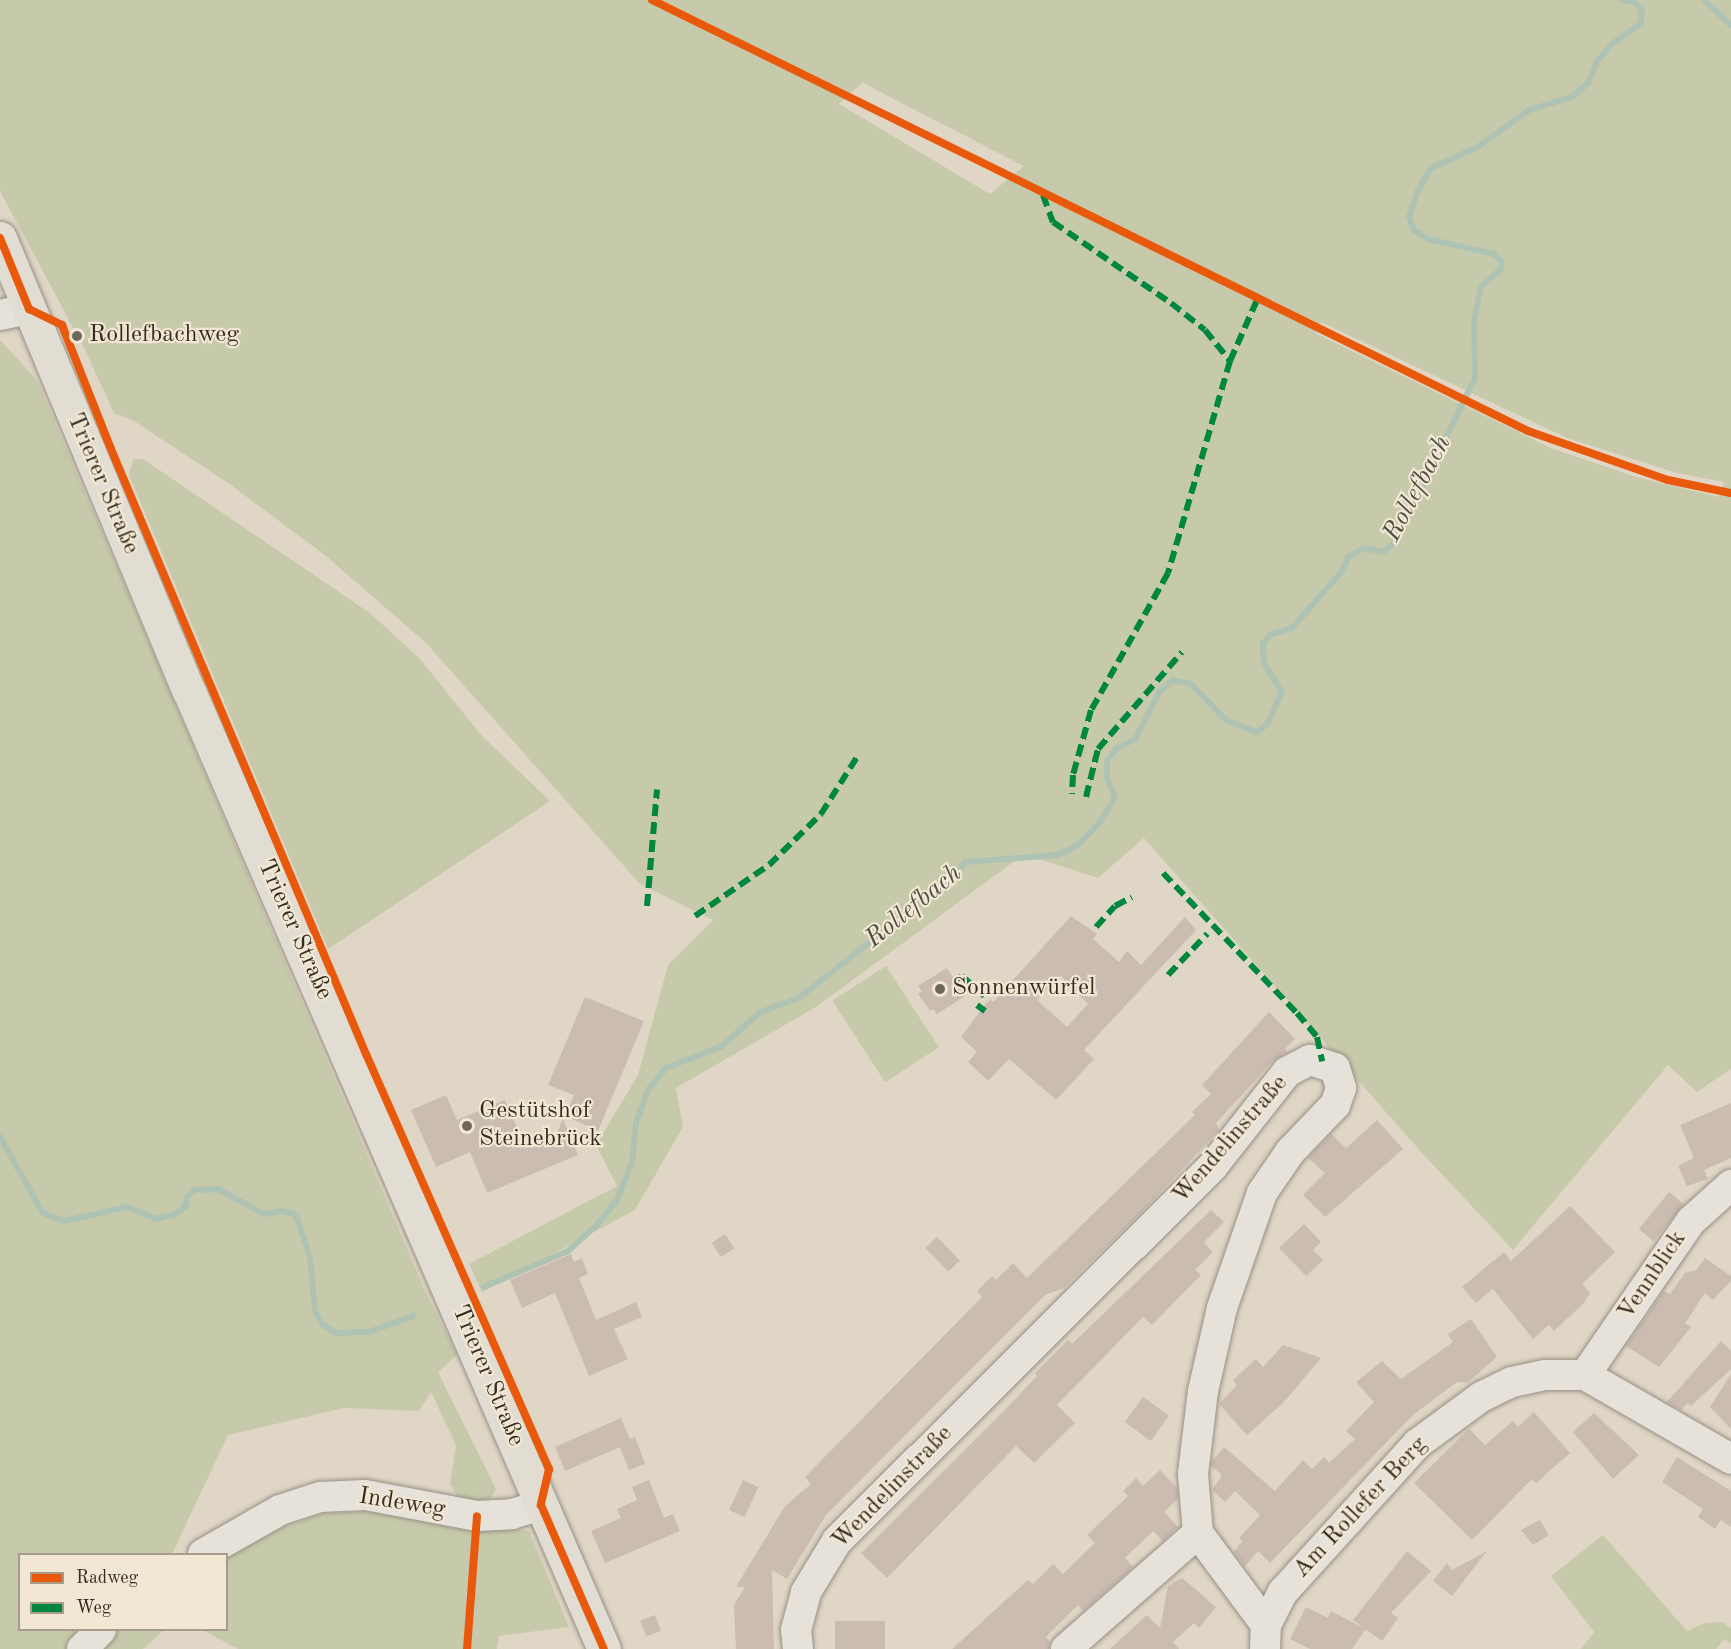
<!DOCTYPE html>
<meta charset="utf-8">
<style>
body{margin:0}
#map{position:relative;width:1731px;height:1649px;overflow:hidden;background:#e0d6c6;font-family:"Old Standard TT",serif}
div>[style]{position:absolute}
.green>*{inset:0;background:#c7caaa;transform-origin:0 0}
.stream>*{height:6px;margin:-3px;padding:0 3px;transform-origin:3px;border-radius:3px;background:#aec3b4}
.building>*{inset:0;background:#cbbcb1;transform-origin:0 0}
.roads{filter:drop-shadow(0 0 2px #969085) drop-shadow(0 0 2px #969085)}
.minor>*{height:30px;margin:-15px;padding:0 15px;transform-origin:15px;border-radius:15px;background:#e6e2da}
.major>*{height:33px;margin:-16.5px;padding:0 16.5px;transform-origin:16.5px;border-radius:16.5px;background:#e2ddd3}
.quiet>*{height:6px;margin-top:-3px;transform-origin:0;background:repeating-linear-gradient(90deg,#00873e 0 12px,transparent 0 18px)}
.cycleway>*{height:8px;margin:-4px;padding:0 4px;transform-origin:4px;border-radius:4px;background:#e8590c}
.dots>*{width:16px;height:16px;translate:-50% -50%;box-sizing:border-box;border:3px solid #f1e7d3;border-radius:50%}
span{translate:-50% -50%;white-space:nowrap;text-align:center;line-height:1.15;-webkit-text-stroke:4.5px #f1e7d3;paint-order:stroke}
.poi-label{font-size:24px;color:#342b22}
.left{translate:0 -50%;text-align:left}
.street-label{font-size:24px;color:#342b22}
.water-label{font-size:26px;color:#4d4f45;font-style:italic}
.legend{position:absolute;left:18px;top:1553px;width:210px;height:78px;box-sizing:border-box;background:#f1e7d3;border:2px solid #a59c8c;margin:0;padding:8px 10px;list-style:none;font-size:18px;color:#342b22}
.legend li{display:flex;align-items:center;gap:12px;height:30px}
.legend b{width:30px;border:2px solid #a59c8c}
</style>
<div id="map">
<div class="green">
<div style="clip-path:polygon(evenodd,0 0,1731px 0,1731px 1069px,1697px 1092px,1668px 1065px,1513px 1250px,1422px 1153px,1144px 838px,1098px 878px,1024px 854px,816px 1007px,676px 1088px,683px 1127px,635px 1210px,482px 1292px,469px 1264px,617px 1186px,596px 1145px,638px 1075px,668px 965px,713px 920px,640px 884px,426px 643px,326px 556px,228px 483px,134px 421px,114px 413px,85px 350px,0 191px,0 0,863px 82px,882px 93px,1024px 166px,990px 194px,839px 104px,863px 82px,0 0,1321px 322px,1567px 438px,1677px 473px,1724px 482px,1719px 497px,1636px 477px,1551px 448px,1315px 333px,1321px 322px)"></div>
<div style="clip-path:polygon(0 340px,37px 380px,425px 1291px,457px 1355px,438px 1372px,496px 1489px,484px 1509px,464px 1507px,450px 1484px,456px 1445px,431px 1392px,419px 1411px,344px 1408px,228px 1435px,172px 1554px,20px 1554px,20px 1630px,89px 1630px,73px 1649px,0 1649px)"></div>
<div style="clip-path:polygon(133px 459px,143px 459px,370px 613px,420px 659px,482px 736px,550px 801px,328px 949px,129px 475px)"></div>
<div style="left:886px;top:966px;width:97px;height:64px;rotate:57deg"></div>
<div style="clip-path:polygon(380px 1510px,529px 1531px,569px 1627px,499px 1636px,497px 1649px,238px 1649px,202px 1630px,226px 1630px,227px 1556px,285px 1526px,323px 1514px)"></div>
<div style="clip-path:polygon(1603px 1535px,1687px 1631px,1704px 1623px,1722px 1622px,1731px 1628px,1731px 1643px,1724px 1639px,1716px 1649px,1581px 1649px,1594px 1632px,1551px 1576px)"></div>
<div style="clip-path:polygon(108px 1630px,164px 1630px,143px 1649px,87px 1649px)"></div>
</div>
<div class="stream">
<div style="left:1704px;top:0;width:37px;rotate:43deg"></div>
<div style="left:0;top:1137px;width:87px;rotate:60.5deg"></div>
<div style="left:43px;top:1213px;width:22px;rotate:21deg"></div>
<div style="left:64px;top:1221px;width:65px;rotate:-12.5deg"></div>
<div style="left:127px;top:1207px;width:31px;rotate:22deg"></div>
<div style="left:156px;top:1219px;width:20px;rotate:-15deg"></div>
<div style="left:175px;top:1214px;width:14px;rotate:-36deg"></div>
<div style="left:186px;top:1206px;width:9px;rotate:-84deg"></div>
<div style="left:187px;top:1197px;width:10px;rotate:-45deg"></div>
<div style="left:194px;top:1190px;width:24px;rotate:-2deg"></div>
<div style="left:218px;top:1189px;width:52px;rotate:28.5deg"></div>
<div style="left:264px;top:1214px;width:18px;rotate:-9deg"></div>
<div style="left:282px;top:1211px;width:15px;rotate:16deg"></div>
<div style="left:296px;top:1215px;width:44px;rotate:71.6deg"></div>
<div style="left:310px;top:1257px;width:53px;rotate:84.6deg"></div>
<div style="left:315px;top:1310px;width:16px;rotate:63deg"></div>
<div style="left:322px;top:1324px;width:17px;rotate:33deg"></div>
<div style="left:336px;top:1333px;width:33px;rotate:-2deg"></div>
<div style="left:369px;top:1332px;width:47px;rotate:-20deg"></div>
<div style="left:484px;top:1287px;width:91px;rotate:-23.2deg"></div>
<div style="left:568px;top:1251px;width:38px;rotate:-42deg"></div>
<div style="left:596px;top:1226px;width:33px;rotate:-51deg"></div>
<div style="left:617px;top:1200px;width:40px;rotate:-68deg"></div>
<div style="left:632px;top:1163px;width:40px;rotate:-84.3deg"></div>
<div style="left:636px;top:1123px;width:35px;rotate:-70deg"></div>
<div style="left:648px;top:1090px;width:28px;rotate:-51deg"></div>
<div style="left:666px;top:1068px;width:60px;rotate:-21.4deg"></div>
<div style="left:722px;top:1046px;width:50px;rotate:-41.7deg"></div>
<div style="left:759px;top:1013px;width:44px;rotate:-21.3deg"></div>
<div style="left:800px;top:997px;width:182px;rotate:-38.1deg"></div>
<div style="left:943px;top:885px;width:33px;rotate:-45deg"></div>
<div style="left:966px;top:862px;width:92px;rotate:-4.4deg"></div>
<div style="left:1058px;top:855px;width:22px;rotate:-27deg"></div>
<div style="left:1078px;top:845px;width:32px;rotate:-46deg"></div>
<div style="left:1100px;top:822px;width:29px;rotate:-59deg"></div>
<div style="left:1115px;top:797px;width:21px;rotate:-113deg"></div>
<div style="left:1107px;top:778px;width:17px;rotate:-90deg"></div>
<div style="left:1107px;top:761px;width:15px;rotate:-53deg"></div>
<div style="left:1116px;top:749px;width:21px;rotate:-28deg"></div>
<div style="left:1135px;top:739px;width:54px;rotate:-62.5deg"></div>
<div style="left:1160px;top:691px;width:17px;rotate:-40deg"></div>
<div style="left:1173px;top:680px;width:18px;rotate:13deg"></div>
<div style="left:1191px;top:684px;width:52px;rotate:45.8deg"></div>
<div style="left:1227px;top:721px;width:32px;rotate:20deg"></div>
<div style="left:1257px;top:732px;width:13px;rotate:-39deg"></div>
<div style="left:1267px;top:724px;width:35px;rotate:-65deg"></div>
<div style="left:1282px;top:692px;width:34px;rotate:-122deg"></div>
<div style="left:1264px;top:663px;width:19px;rotate:-93deg"></div>
<div style="left:1263px;top:644px;width:11px;rotate:-52deg"></div>
<div style="left:1270px;top:635px;width:23px;rotate:-18deg"></div>
<div style="left:1292px;top:628px;width:77px;rotate:-48.7deg"></div>
<div style="left:1343px;top:570px;width:14px;rotate:-69deg"></div>
<div style="left:1348px;top:557px;width:18px;rotate:-29deg"></div>
<div style="left:1364px;top:548px;width:20px;rotate:11deg"></div>
<div style="left:1384px;top:552px;width:15px;rotate:-42deg"></div>
<div style="left:1395px;top:542px;width:182px;rotate:-64deg"></div>
<div style="left:1475px;top:378px;width:56px;rotate:-91deg"></div>
<div style="left:1474px;top:322px;width:37px;rotate:-79deg"></div>
<div style="left:1481px;top:286px;width:26px;rotate:-40deg"></div>
<div style="left:1501px;top:269px;width:8px;rotate:-90deg"></div>
<div style="left:1501px;top:261px;width:10px;rotate:-135deg"></div>
<div style="left:1494px;top:254px;width:68px;rotate:-167.2deg"></div>
<div style="left:1428px;top:239px;width:17px;rotate:-147deg"></div>
<div style="left:1414px;top:230px;width:13px;rotate:-113deg"></div>
<div style="left:1409px;top:218px;width:28px;rotate:-72deg"></div>
<div style="left:1418px;top:191px;width:26px;rotate:-61deg"></div>
<div style="left:1431px;top:168px;width:51px;rotate:-24.1deg"></div>
<div style="left:1478px;top:147px;width:63px;rotate:-36deg"></div>
<div style="left:1529px;top:110px;width:45px;rotate:-16.8deg"></div>
<div style="left:1572px;top:97px;width:21px;rotate:-41deg"></div>
<div style="left:1588px;top:83px;width:22px;rotate:-68deg"></div>
<div style="left:1596px;top:63px;width:23px;rotate:-50deg"></div>
<div style="left:1611px;top:45px;width:37px;rotate:-36deg"></div>
<div style="left:1641px;top:23px;width:13px;rotate:-86deg"></div>
<div style="left:1642px;top:10px;width:11px;rotate:-135deg"></div>
<div style="left:1634px;top:2px;width:12px;rotate:-171deg"></div>
</div>
<div class="building">
<div style="clip-path:polygon(evenodd,1071px 916px,1097px 934px,1093px 939px,1119px 962px,1127px 951px,1141px 965px,1185px 917px,1196px 930px,1084px 1050px,1094px 1059px,1056px 1100px,1009px 1059px,988px 1081px,968px 1062px,977px 1052px,961px 1037px,984px 1006px,990px 999px,993px 1002px,1071px 916px,1060px 975px,1088px 1004px,1067px 1027px,1037px 1000px,1060px 975px)"></div>
<div style="clip-path:polygon(947px 968px,965px 996px,937px 1014px,933px 1009px,930px 1011px,918px 994px,922px 991px,918px 986px)"></div>
<div style="clip-path:polygon(585px 997px,644px 1021px,598px 1131px,565px 1116px,574px 1095px,548px 1085px)"></div>
<div style="clip-path:polygon(1269px 1012px,1295px 1039px,1285px 1049px,1288px 1052px,1273px 1061px,1216px 1123px,1219px 1130px,1137px 1217px,1064px 1288px,1045px 1295px,826px 1515px,787px 1579px,772px 1570px,774px 1649px,736px 1649px,734px 1605px,745px 1587px,736px 1587px,785px 1506px,811px 1484px,805px 1477px,982px 1297px,977px 1291px,992px 1276px,996px 1280px,1013px 1263px,1027px 1278px,1195px 1115px,1192px 1112px,1211px 1094px,1202px 1085px)"></div>
<div style="clip-path:polygon(446px 1095px,457px 1120px,505px 1100px,526px 1148px,556px 1135px,563px 1119px,578px 1155px,487px 1193px,470px 1152px,436px 1167px,411px 1110px)"></div>
<div style="clip-path:polygon(1731px 1103px,1731px 1158px,1704px 1170px,1708px 1179px,1687px 1186px,1678px 1166px,1694px 1158px,1680px 1125px)"></div>
<div style="clip-path:polygon(1377px 1120px,1403px 1149px,1325px 1217px,1303px 1195px,1325px 1173px,1308px 1158px,1331px 1134px,1346px 1148px)"></div>
<div style="left:1669px;top:1192px;width:19px;height:48px;rotate:39deg"></div>
<div style="clip-path:polygon(1570px 1206px,1615px 1252px,1582px 1284px,1590px 1293px,1583px 1304px,1554px 1331px,1549px 1325px,1533px 1339px,1493px 1289px,1476px 1303px,1462px 1287px,1504px 1252px,1511px 1261px)"></div>
<div style="clip-path:polygon(1211px 1210px,1224px 1222px,1204px 1242px,1213px 1252px,1195px 1270px,1201px 1275px,1152px 1325px,1143px 1317px,1057px 1405px,1075px 1423px,1034px 1463px,1016px 1446px,887px 1578px,861px 1553px,995px 1420px,1037px 1376px,1035px 1373px,1068px 1340px,1072px 1344px)"></div>
<div style="clip-path:polygon(1304px 1224px,1321px 1242px,1313px 1250px,1323px 1260px,1306px 1276px,1279px 1248px)"></div>
<div style="left:725px;top:1234px;width:17px;height:16px;rotate:57deg"></div>
<div style="left:937px;top:1237px;width:33px;height:16px;rotate:46deg"></div>
<div style="clip-path:polygon(571px 1254px,574px 1262px,582px 1258px,588px 1274px,579px 1278px,596px 1320px,636px 1302px,642px 1317px,614px 1329px,628px 1359px,589px 1376px,555px 1293px,522px 1308px,510px 1280px)"></div>
<div style="clip-path:polygon(1705px 1258px,1731px 1276px,1731px 1281px,1713px 1300px,1705px 1293px,1685px 1323px,1691px 1327px,1659px 1367px,1626px 1346px,1664px 1291px,1670px 1294px,1685px 1273px,1696px 1270px)"></div>
<div style="clip-path:polygon(1471px 1319px,1497px 1357px,1467px 1383px,1457px 1382px,1413px 1415px,1270px 1563px,1258px 1551px,1245px 1566px,1242px 1563px,1234px 1552px,1242px 1541px,1239px 1538px,1260px 1515px,1235px 1491px,1225px 1502px,1212px 1490px,1222px 1475px,1211px 1466px,1212px 1461px,1224px 1447px,1275px 1491px,1303px 1460px,1312px 1469px,1324px 1457px,1329px 1463px,1355px 1439px,1346px 1431px,1374px 1402px,1356px 1382px,1382px 1361px,1401px 1379px,1453px 1342px,1448px 1334px)"></div>
<div style="clip-path:polygon(1721px 1341px,1731px 1351px,1731px 1369px,1691px 1406px,1688px 1403px,1681px 1410px,1667px 1402px)"></div>
<div style="clip-path:polygon(1283px 1345px,1321px 1358px,1283px 1403px,1247px 1435px,1219px 1404px,1237px 1385px,1233px 1380px,1256px 1359px,1263px 1367px)"></div>
<div style="clip-path:polygon(1731px 1374px,1731px 1429px,1710px 1407px)"></div>
<div style="left:1143px;top:1397px;width:32px;height:31px;rotate:36deg"></div>
<div style="clip-path:polygon(1534px 1412px,1570px 1453px,1536px 1483px,1532px 1479px,1472px 1540px,1414px 1483px,1469px 1429px,1485px 1445px,1513px 1421px,1518px 1427px)"></div>
<div style="clip-path:polygon(1594px 1413px,1639px 1455px,1613px 1479px,1573px 1432px)"></div>
<div style="clip-path:polygon(621px 1418px,630px 1439px,635px 1437px,645px 1464px,629px 1470px,620px 1447px,565px 1471px,555px 1447px)"></div>
<div style="clip-path:polygon(1677px 1457px,1731px 1491px,1731px 1527px,1721px 1520px,1715px 1529px,1698px 1517px,1703px 1509px,1662px 1482px)"></div>
<div style="clip-path:polygon(1160px 1470px,1177px 1488px,1178px 1499px,1164px 1512px,1178px 1527px,1163px 1541px,1153px 1531px,1125px 1558px,1133px 1567px,1083px 1611px,1078px 1605px,1046px 1637px,1050px 1642px,1049px 1649px,952px 1649px,1028px 1580px,1033px 1584px,1053px 1564px,1063px 1574px,1095px 1543px,1087px 1535px,1128px 1496px,1123px 1491px,1136px 1478px,1143px 1486px)"></div>
<div style="clip-path:polygon(649px 1480px,664px 1518px,673px 1514px,680px 1531px,605px 1563px,591px 1531px,621px 1518px,617px 1509px,637px 1500px,632px 1487px)"></div>
<div style="left:743px;top:1480px;width:17px;height:33px;rotate:25deg"></div>
<div style="clip-path:polygon(1540px 1520px,1549px 1535px,1533px 1545px,1521px 1530px)"></div>
<div style="clip-path:polygon(1407px 1551px,1431px 1571px,1391px 1613px,1398px 1618px,1382px 1641px,1353px 1620px)"></div>
<div style="clip-path:polygon(1487px 1551px,1452px 1596px,1433px 1581px,1447px 1563px,1452px 1570px)"></div>
<div style="clip-path:polygon(1182px 1578px,1216px 1607px,1199px 1628px,1194px 1623px,1173px 1642px,1179px 1649px,1110px 1649px,1147px 1615px,1160px 1628px,1168px 1586px)"></div>
<div style="clip-path:polygon(1306px 1607px,1328px 1618px,1331px 1611px,1366px 1629px,1352px 1649px,1310px 1649px,1290px 1639px)"></div>
<div style="left:655px;top:1615px;width:17px;height:16px;rotate:69deg"></div>
<div style="left:835px;top:1621px;width:50px;height:28px"></div>
</div>
<div class="roads">
<div class="minor">
<div style="left:0;top:315px;width:30px;rotate:-12deg"></div>
<div style="left:1585px;top:1375px;width:187px;rotate:-55.5deg"></div>
<div style="left:1691px;top:1221px;width:54px;rotate:-42deg"></div>
<div style="left:203px;top:1554px;width:89px;rotate:-29.7deg"></div>
<div style="left:280px;top:1510px;width:42px;rotate:-18deg"></div>
<div style="left:320px;top:1497px;width:45px;rotate:-2.5deg"></div>
<div style="left:365px;top:1495px;width:114px;rotate:10.6deg"></div>
<div style="left:477px;top:1516px;width:35px;rotate:-3deg"></div>
<div style="left:512px;top:1514px;width:30px;rotate:-17deg"></div>
<div style="left:82px;top:1649px;width:27px;rotate:-45deg"></div>
<div style="left:798px;top:1649px;width:19px;rotate:-96deg"></div>
<div style="left:796px;top:1630px;width:39px;rotate:-75deg"></div>
<div style="left:806px;top:1592px;width:60px;rotate:-58.7deg"></div>
<div style="left:837px;top:1541px;width:531px;rotate:-44.92deg"></div>
<div style="left:1213px;top:1166px;width:120px;rotate:-51.8deg"></div>
<div style="left:1287px;top:1072px;width:26px;rotate:-28deg"></div>
<div style="left:1310px;top:1060px;width:26px;rotate:18deg"></div>
<div style="left:1335px;top:1068px;width:21px;rotate:73deg"></div>
<div style="left:1341px;top:1088px;width:18px;rotate:109deg"></div>
<div style="left:1335px;top:1105px;width:65px;rotate:133.8deg"></div>
<div style="left:1290px;top:1152px;width:50px;rotate:124.3deg"></div>
<div style="left:1262px;top:1193px;width:122px;rotate:109.2deg"></div>
<div style="left:1222px;top:1308px;width:85px;rotate:102.9deg"></div>
<div style="left:1203px;top:1391px;width:84px;rotate:96.9deg"></div>
<div style="left:1193px;top:1474px;width:59px;rotate:85.2deg"></div>
<div style="left:1198px;top:1533px;width:114px;rotate:53.5deg"></div>
<div style="left:1066px;top:1649px;width:176px;rotate:-41.3deg"></div>
<div style="left:1265px;top:1649px;width:24px;rotate:-88deg"></div>
<div style="left:1266px;top:1625px;width:37px;rotate:-63deg"></div>
<div style="left:1283px;top:1592px;width:200px;rotate:-47.8deg"></div>
<div style="left:1417px;top:1444px;width:79px;rotate:-36.3deg"></div>
<div style="left:1481px;top:1397px;width:34px;rotate:-26deg"></div>
<div style="left:1512px;top:1382px;width:35px;rotate:-12deg"></div>
<div style="left:1546px;top:1375px;width:39px"></div>
<div style="left:1585px;top:1375px;width:168px;rotate:29.9deg"></div>
</div>
<div class="major">
<div style="left:0;top:238px;width:491px;rotate:67.4deg"></div>
<div style="left:189px;top:691px;width:1044px;rotate:66.58deg"></div>
</div>
</div>
<div class="quiet">
<div style="left:1043px;top:195px;width:29px;rotate:70deg"></div>
<div style="left:1053px;top:222px;width:143px;rotate:34.5deg"></div>
<div style="left:1171px;top:303px;width:43px;rotate:38.5deg"></div>
<div style="left:1205px;top:330px;width:40px;rotate:51deg"></div>
<div style="left:1230px;top:361px;width:221px;rotate:106.3deg"></div>
<div style="left:1168px;top:573px;width:157px;rotate:119.3deg"></div>
<div style="left:1091px;top:710px;width:67px;rotate:105.5deg"></div>
<div style="left:1073px;top:775px;width:19px;rotate:93deg"></div>
<div style="left:1230px;top:361px;width:67px;rotate:-66.1deg"></div>
<div style="left:1086px;top:797px;width:49px;rotate:-76deg"></div>
<div style="left:1098px;top:749px;width:128px;rotate:-49.1deg"></div>
<div style="left:1163px;top:873px;width:194px;rotate:46.3deg"></div>
<div style="left:1297px;top:1013px;width:31px;rotate:50deg"></div>
<div style="left:1317px;top:1037px;width:25px;rotate:78deg"></div>
<div style="left:647px;top:906px;width:117px;rotate:-85.1deg"></div>
<div style="left:695px;top:916px;width:90px;rotate:-34.6deg"></div>
<div style="left:769px;top:865px;width:73px;rotate:-44.4deg"></div>
<div style="left:821px;top:814px;width:67px;rotate:-57.7deg"></div>
<div style="left:1096px;top:927px;width:28px;rotate:-48deg"></div>
<div style="left:1115px;top:906px;width:19px;rotate:-28deg"></div>
<div style="left:1168px;top:975px;width:57px;rotate:-46.4deg"></div>
<div style="left:957px;top:980px;width:6px;rotate:-39deg"></div>
<div style="left:962px;top:976px;width:31px;rotate:42deg"></div>
<div style="left:977px;top:1005px;width:10px;rotate:37deg"></div>
</div>
<div class="cycleway">
<div style="left:652px;top:0;width:976px;rotate:26.2deg"></div>
<div style="left:1528px;top:431px;width:148px;rotate:19.3deg"></div>
<div style="left:1668px;top:480px;width:64px;rotate:11.7deg"></div>
<div style="left:0;top:238px;width:77px;rotate:67.8deg"></div>
<div style="left:29px;top:309px;width:37px;rotate:26deg"></div>
<div style="left:62px;top:325px;width:133px;rotate:68.4deg"></div>
<div style="left:111px;top:449px;width:657px;rotate:67.15deg"></div>
<div style="left:366px;top:1054px;width:454px;rotate:66.2deg"></div>
<div style="left:549px;top:1469px;width:37px;rotate:103deg"></div>
<div style="left:541px;top:1505px;width:157px;rotate:66.4deg"></div>
<div style="left:467px;top:1649px;width:133px;rotate:-85.7deg"></div>
</div>
<div class="dots">
<div style="left:77px;top:336px;background:#70675b"></div>
<div style="left:940px;top:989px;background:#70675b"></div>
<div style="left:467px;top:1126px;background:#70675b"></div>
</div>
<div class="poi-label">
<span class="left" style="left:89px;top:336px">Rollefbachweg</span>
<span class="left" style="left:952px;top:989px">Sonnenwürfel</span>
<span class="left" style="left:479px;top:1126px">Gestütshof<br>Steinebrück</span>
</div>
<div class="street-label">
<span style="left:102px;top:484px;rotate:67deg">Trierer Straße</span>
<span style="left:294px;top:930px;rotate:66deg">Trierer Straße</span>
<span style="left:1231px;top:1140px;rotate:-49deg">Wendelinstraße</span>
<span style="left:1653px;top:1276px;rotate:-56deg">Vennblick</span>
<span style="left:487px;top:1376px;rotate:67deg">Trierer Straße</span>
<span style="left:893px;top:1488px;rotate:-46deg">Wendelinstraße</span>
<span style="left:402px;top:1504px;rotate:9deg">Indeweg</span>
<span style="left:1361px;top:1508px;rotate:-47deg">Am Rollefer Berg</span>
</div>
<div class="water-label">
<span style="left:1418px;top:489px;rotate:-62deg">Rollefbach</span>
<span style="left:914px;top:907px;rotate:-39deg">Rollefbach</span>
</div>
<ul class="legend">
<li><b style="height:8px;background:#e8590c"></b>Radweg</li>
<li><b style="height:8px;background:#00873e"></b>Weg</li>
</ul>
</div>
